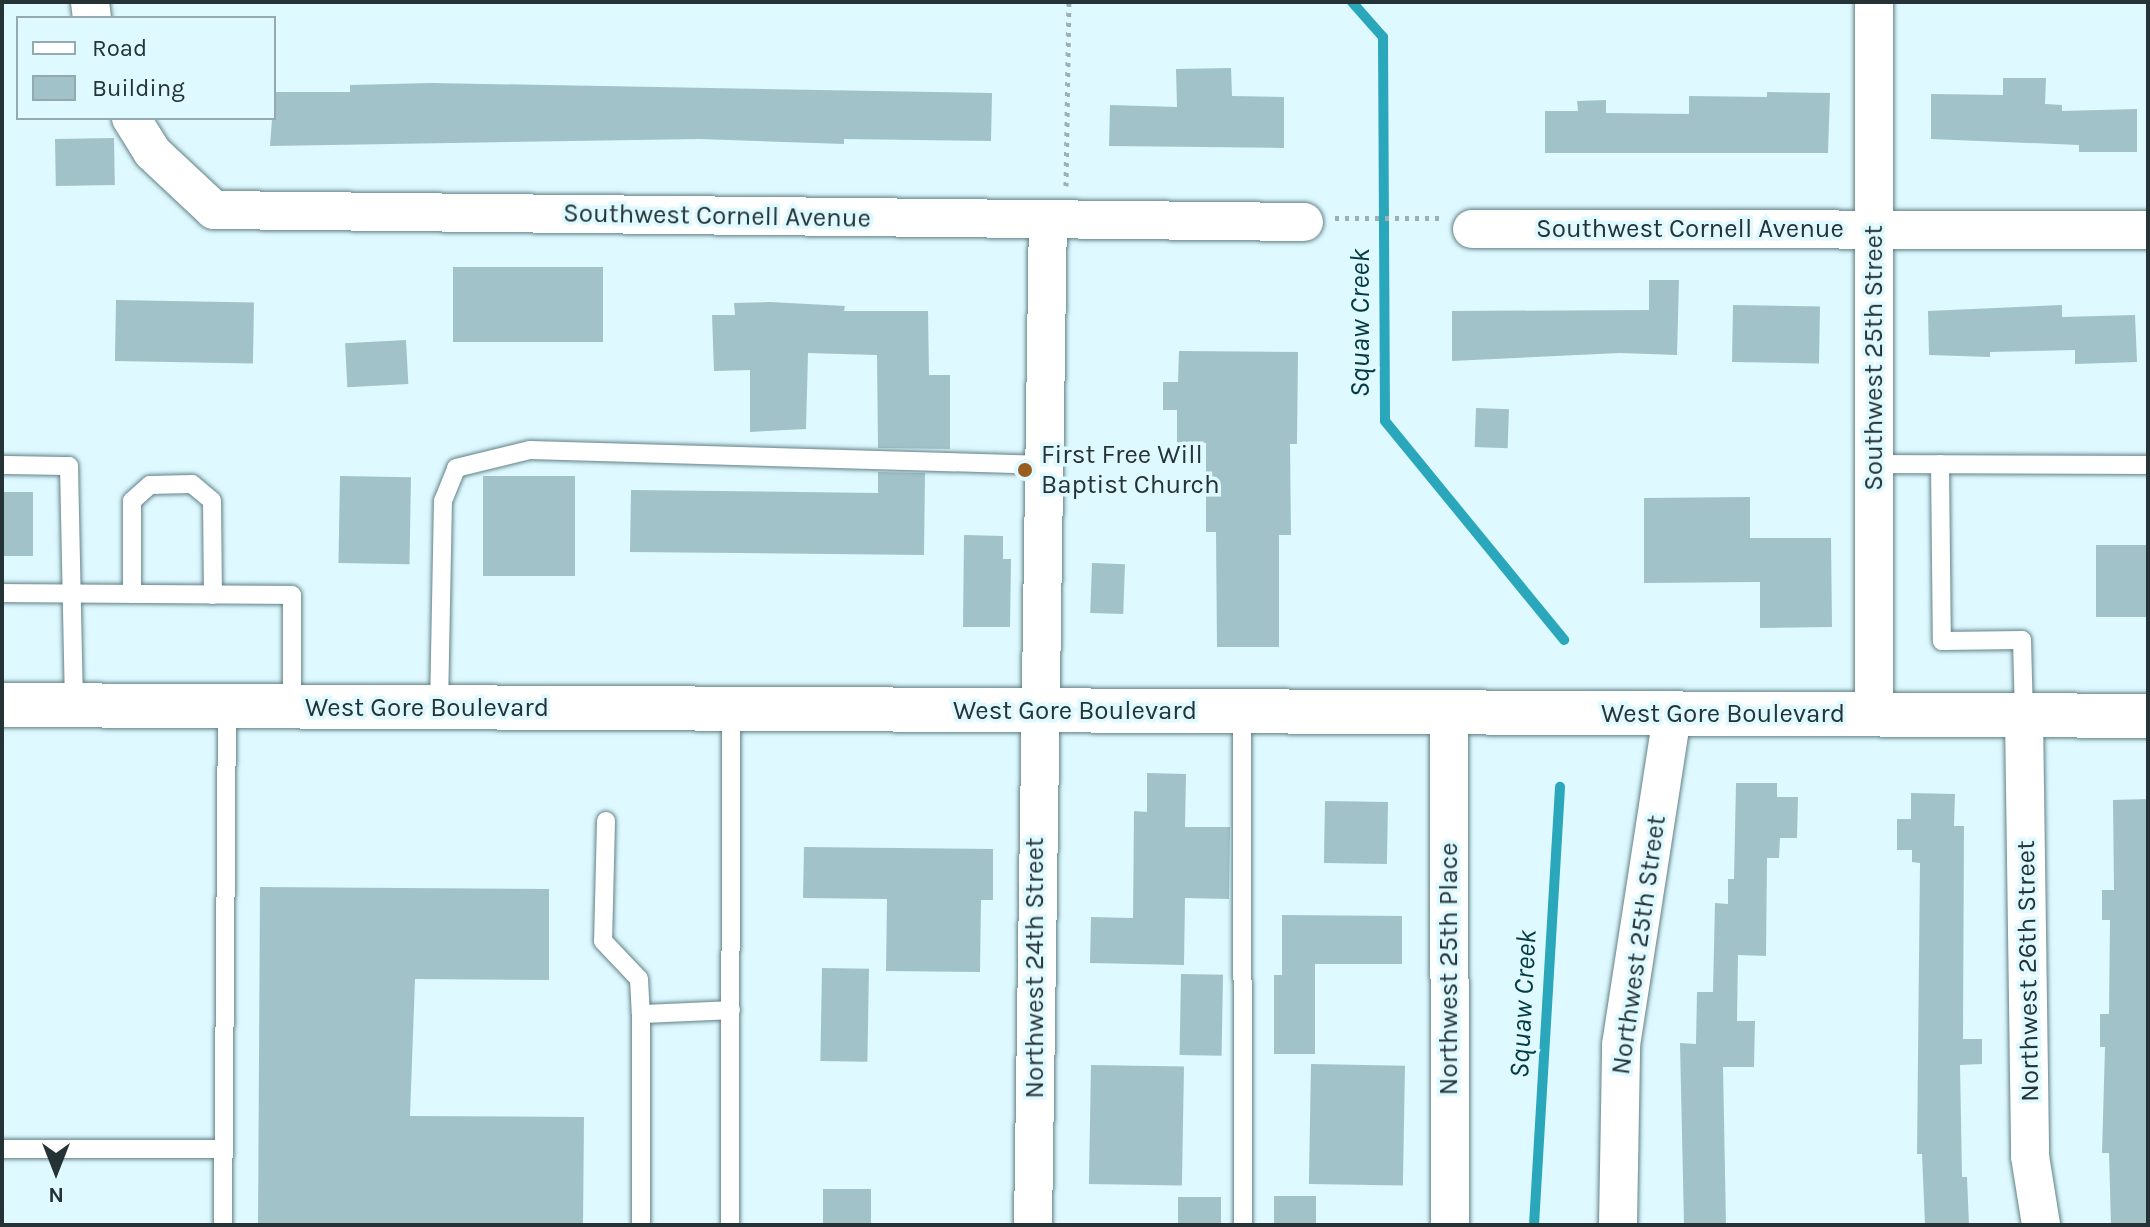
<!DOCTYPE html>
<style>
body{margin:0}
#map{position:relative;width:2150px;height:1227px;overflow:hidden;background:#def9ff;font-family:Karla,sans-serif}
div>[style]{position:absolute}
.stream>*{height:10px;margin:-5px;padding:0 5px;transform-origin:5px;border-radius:5px;background:#2ba7bb}
.building>*{inset:0;background:#a1c2c9;transform-origin:0 0}
.path>*{height:5px;margin-top:-2.5px;transform-origin:0;background:repeating-linear-gradient(90deg,#9bb1b6 0 4px,transparent 0 10px)}
.roads{filter:drop-shadow(0 0 2px #618187) drop-shadow(0 0 2px #618187)}
.lane>*{height:18px;margin:-9px;padding:0 9px;transform-origin:9px;border-radius:9px;background:#fff}
.street>*{height:38px;margin:-19px;padding:0 19px;transform-origin:19px;border-radius:19px;background:#fff}
.secondary>*{height:44px;margin:-22px;padding:0 22px;transform-origin:22px;border-radius:22px;background:#fff}
.dots>*{width:22px;height:22px;translate:-50% -50%;box-sizing:border-box;border:4px solid #def9ff;border-radius:50%}
span{translate:-50% -50%;white-space:nowrap;text-align:center;line-height:1.15;-webkit-text-stroke:7px #def9ff;paint-order:stroke}
.street-label{font-size:26px;color:#263336}
.poi-label{font-size:26px;color:#263336}
.left{translate:0 -50%;text-align:left}
.water-label{font-size:28px;color:#033b44;font-style:italic}
.frame{position:absolute;inset:0;border:4px solid #263336;pointer-events:none}
.legend{position:absolute;left:16px;top:16px;width:260px;height:104px;box-sizing:border-box;background:#def9ff;border:2px solid #94aaaf;margin:0;padding:10px 14px;list-style:none;font-size:24px;color:#263336}
.legend li{display:flex;align-items:center;gap:16px;height:40px}
.legend b{width:40px;border:2px solid #94aaaf}
.north{position:absolute;left:16px;top:1131px;width:80px;height:80px;-webkit-text-stroke:6px #def9ff;paint-order:stroke;rotate:180deg;font-size:22px;font-weight:700;line-height:32px;text-align:center;color:#263336}
.north::after{content:'';display:block;margin:auto;width:28px;height:36px;background:#263336;clip-path:polygon(50% 0,100% 100%,50% 72%,0 100%)}
</style>
<div id="map">
<div class="stream">
<div style="left:1352px;top:2px;width:47px;rotate:48.5deg"></div>
<div style="left:1383px;top:37px;width:384px;rotate:89.7deg"></div>
<div style="left:1385px;top:421px;width:283px;rotate:50.7deg"></div>
<div style="left:1534px;top:1225px;width:439px;rotate:-86.6deg"></div>
</div>
<div class="building">
<div style="clip-path:polygon(1231px 68px,1232px 96px,1284px 97px,1284px 148px,1109px 146px,1110px 105px,1177px 107px,1176px 69px)"></div>
<div style="clip-path:polygon(2003px 78px,2046px 78px,2045px 104px,2062px 105px,2062px 111px,2137px 109px,2137px 152px,2079px 152px,2079px 145px,1931px 139px,1931px 94px,2003px 95px)"></div>
<div style="clip-path:polygon(432px 83px,992px 93px,991px 141px,844px 139px,844px 144px,699px 139px,270px 146px,274px 92px,350px 92px,350px 85px)"></div>
<div style="clip-path:polygon(1767px 92px,1830px 93px,1828px 153px,1545px 153px,1545px 111px,1578px 111px,1577px 101px,1606px 100px,1606px 113px,1689px 114px,1689px 96px,1767px 97px)"></div>
<div style="left:114px;top:138px;width:47px;height:59px;rotate:89deg"></div>
<div style="left:453px;top:267px;width:150px;height:75px"></div>
<div style="clip-path:polygon(1649px 280px,1679px 280px,1677px 355px,1620px 353px,1452px 361px,1452px 311px,1649px 310px)"></div>
<div style="left:116px;top:300px;width:138px;height:61px;rotate:1deg"></div>
<div style="clip-path:polygon(770px 302px,845px 306px,844px 311px,928px 311px,929px 375px,950px 375px,950px 449px,878px 448px,877px 355px,808px 353px,806px 429px,750px 432px,750px 370px,714px 371px,712px 315px,735px 315px,734px 303px)"></div>
<div style="left:1733px;top:305px;width:87px;height:57px;rotate:1deg"></div>
<div style="clip-path:polygon(2062px 305px,2062px 317px,2135px 315px,2137px 362px,2075px 364px,2075px 350px,1990px 352px,1990px 357px,1929px 355px,1928px 311px)"></div>
<div style="left:406px;top:340px;width:44px;height:61px;rotate:87deg"></div>
<div style="clip-path:polygon(1179px 351px,1298px 352px,1297px 444px,1290px 444px,1291px 535px,1279px 535px,1279px 647px,1217px 647px,1216px 532px,1206px 532px,1206px 443px,1177px 442px,1177px 410px,1163px 410px,1163px 382px,1178px 382px)"></div>
<div style="left:1476px;top:408px;width:33px;height:39px;rotate:2deg"></div>
<div style="clip-path:polygon(878px 472px,925px 473px,924px 555px,630px 552px,631px 490px,878px 493px)"></div>
<div style="left:340px;top:476px;width:71px;height:87px;rotate:1deg"></div>
<div style="left:483px;top:476px;width:92px;height:100px"></div>
<div style="left:2px;top:492px;width:31px;height:64px"></div>
<div style="clip-path:polygon(1750px 497px,1750px 538px,1831px 538px,1832px 627px,1760px 628px,1760px 582px,1644px 583px,1644px 498px)"></div>
<div style="clip-path:polygon(964px 535px,1003px 536px,1003px 559px,1011px 559px,1010px 627px,963px 627px)"></div>
<div style="left:2148px;top:545px;width:72px;height:52px;rotate:90deg"></div>
<div style="left:1092px;top:563px;width:33px;height:50px;rotate:2deg"></div>
<div style="clip-path:polygon(1147px 773px,1186px 774px,1185px 827px,1230px 827px,1229px 899px,1185px 898px,1184px 965px,1090px 963px,1091px 917px,1133px 918px,1134px 811px,1147px 812px)"></div>
<div style="clip-path:polygon(1736px 783px,1777px 783px,1777px 797px,1798px 797px,1797px 838px,1780px 838px,1779px 858px,1767px 858px,1766px 956px,1738px 955px,1737px 1021px,1755px 1021px,1754px 1067px,1723px 1067px,1726px 1225px,1684px 1225px,1680px 1043px,1696px 1044px,1697px 992px,1713px 992px,1715px 903px,1728px 904px,1728px 879px,1734px 879px)"></div>
<div style="clip-path:polygon(1911px 793px,1955px 794px,1954px 826px,1964px 826px,1963px 1039px,1982px 1039px,1982px 1064px,1960px 1065px,1962px 1177px,1967px 1177px,1969px 1225px,1925px 1225px,1922px 1154px,1917px 1154px,1920px 863px,1912px 862px,1912px 850px,1897px 850px,1897px 819px,1911px 819px)"></div>
<div style="clip-path:polygon(2148px 799px,2148px 1225px,2111px 1225px,2109px 1153px,2102px 1153px,2105px 1047px,2100px 1047px,2100px 1014px,2109px 1014px,2110px 920px,2102px 920px,2102px 890px,2114px 890px,2113px 800px)"></div>
<div style="left:1325px;top:801px;width:63px;height:62px;rotate:1deg"></div>
<div style="clip-path:polygon(804px 847px,993px 849px,993px 900px,981px 900px,980px 972px,886px 971px,887px 899px,803px 898px)"></div>
<div style="clip-path:polygon(260px 887px,549px 889px,549px 980px,415px 979px,410px 1116px,584px 1117px,583px 1225px,258px 1225px)"></div>
<div style="clip-path:polygon(1282px 915px,1402px 916px,1402px 964px,1315px 964px,1315px 1054px,1274px 1054px,1274px 975px,1282px 975px)"></div>
<div style="left:822px;top:968px;width:47px;height:93px;rotate:1deg"></div>
<div style="left:1181px;top:974px;width:42px;height:81px;rotate:1deg"></div>
<div style="left:1311px;top:1064px;width:94px;height:120px;rotate:1deg"></div>
<div style="left:1091px;top:1065px;width:93px;height:119px;rotate:1deg"></div>
<div style="left:823px;top:1189px;width:48px;height:36px"></div>
<div style="left:1274px;top:1196px;width:42px;height:29px"></div>
<div style="left:1178px;top:1197px;width:43px;height:28px"></div>
</div>
<div class="path">
<div style="left:1066px;top:186px;width:184px;rotate:-89.1deg"></div>
<div style="left:1335px;top:218px;width:106px"></div>
</div>
<div class="roads">
<div class="lane">
<div style="left:1874px;top:464px;width:274px;rotate:0.2deg"></div>
<div style="left:1940px;top:464px;width:177px;rotate:89.4deg"></div>
<div style="left:1942px;top:641px;width:80px;rotate:-0.7deg"></div>
<div style="left:2022px;top:640px;width:76px;rotate:88.5deg"></div>
<div style="left:2px;top:465px;width:67px;rotate:0.9deg"></div>
<div style="left:69px;top:466px;width:240px;rotate:88.8deg"></div>
<div style="left:2px;top:593px;width:290px;rotate:0.4deg"></div>
<div style="left:292px;top:595px;width:112px;rotate:90deg"></div>
<div style="left:132px;top:594px;width:93px;rotate:-90deg"></div>
<div style="left:132px;top:501px;width:24px;rotate:-42deg"></div>
<div style="left:150px;top:485px;width:42px;rotate:-1.4deg"></div>
<div style="left:192px;top:484px;width:26px;rotate:40deg"></div>
<div style="left:212px;top:501px;width:94px;rotate:89.4deg"></div>
<div style="left:439px;top:708px;width:207px;rotate:-88.9deg"></div>
<div style="left:443px;top:501px;width:35px;rotate:-68deg"></div>
<div style="left:456px;top:468px;width:76px;rotate:-13.7deg"></div>
<div style="left:530px;top:450px;width:517px;rotate:1.66deg"></div>
<div style="left:1242px;top:712px;width:513px;rotate:89.89deg"></div>
<div style="left:606px;top:821px;width:120px;rotate:91.4deg"></div>
<div style="left:603px;top:941px;width:52px;rotate:46.5deg"></div>
<div style="left:639px;top:979px;width:35px;rotate:87deg"></div>
<div style="left:2px;top:1149px;width:221px"></div>
<div style="left:223px;top:1225px;width:518px;rotate:-89.56deg"></div>
<div style="left:641px;top:1225px;width:211px;rotate:-90deg"></div>
<div style="left:641px;top:1014px;width:90px;rotate:-2.5deg"></div>
<div style="left:730px;top:1225px;width:516px;rotate:-89.89deg"></div>
</div>
<div class="street">
<div style="left:90px;top:2px;width:16px;rotate:83deg"></div>
<div style="left:1874px;top:2px;width:713px;rotate:90deg"></div>
<div style="left:131px;top:118px;width:40px;rotate:58deg"></div>
<div style="left:152px;top:152px;width:85px;rotate:43.1deg"></div>
<div style="left:214px;top:210px;width:1090px;rotate:0.63deg"></div>
<div style="left:1472px;top:229px;width:676px;rotate:0.08deg"></div>
<div style="left:1449px;top:713px;width:512px;rotate:89.89deg"></div>
<div style="left:2024px;top:716px;width:440px;rotate:89.2deg"></div>
<div style="left:2030px;top:1156px;width:70px;rotate:80.9deg"></div>
<div style="left:1033px;top:1225px;width:1006px;rotate:-89.15deg"></div>
<div style="left:1618px;top:1225px;width:180px;rotate:-89deg"></div>
<div style="left:1621px;top:1045px;width:335px;rotate:-81.2deg"></div>
</div>
<div class="secondary">
<div style="left:2px;top:705px;width:2146px;rotate:0.29deg"></div>
</div>
</div>
<div class="dots">
<div style="left:1025px;top:470px;background:#9a5d20"></div>
</div>
<div class="street-label">
<span style="left:717px;top:216px;rotate:1deg">Southwest Cornell Avenue</span>
<span style="left:1690px;top:229px">Southwest Cornell Avenue</span>
<span style="left:1874px;top:358px;rotate:-90deg">Southwest 25th Street</span>
<span style="left:427px;top:708px">West Gore Boulevard</span>
<span style="left:1075px;top:711px">West Gore Boulevard</span>
<span style="left:1723px;top:714px">West Gore Boulevard</span>
<span style="left:1639px;top:945px;rotate:-82deg">Northwest 25th Street</span>
<span style="left:1035px;top:968px;rotate:-90deg">Northwest 24th Street</span>
<span style="left:1449px;top:969px;rotate:-90deg">Northwest 25th Place</span>
<span style="left:2028px;top:971px;rotate:-91deg">Northwest 26th Street</span>
</div>
<div class="poi-label">
<span class="left" style="left:1041px;top:470px">First Free Will<br>Baptist Church</span>
</div>
<div class="water-label">
<span style="left:1360px;top:323px;rotate:-90deg">Squaw Creek</span>
<span style="left:1523px;top:1004px;rotate:-87deg">Squaw Creek</span>
</div>
<div class="frame"></div>
<ul class="legend">
<li><b style="height:10px;background:#fff"></b>Road</li>
<li><b style="height:22px;background:#a1c2c9"></b>Building</li>
</ul>
<div class="north">N</div>
</div>
